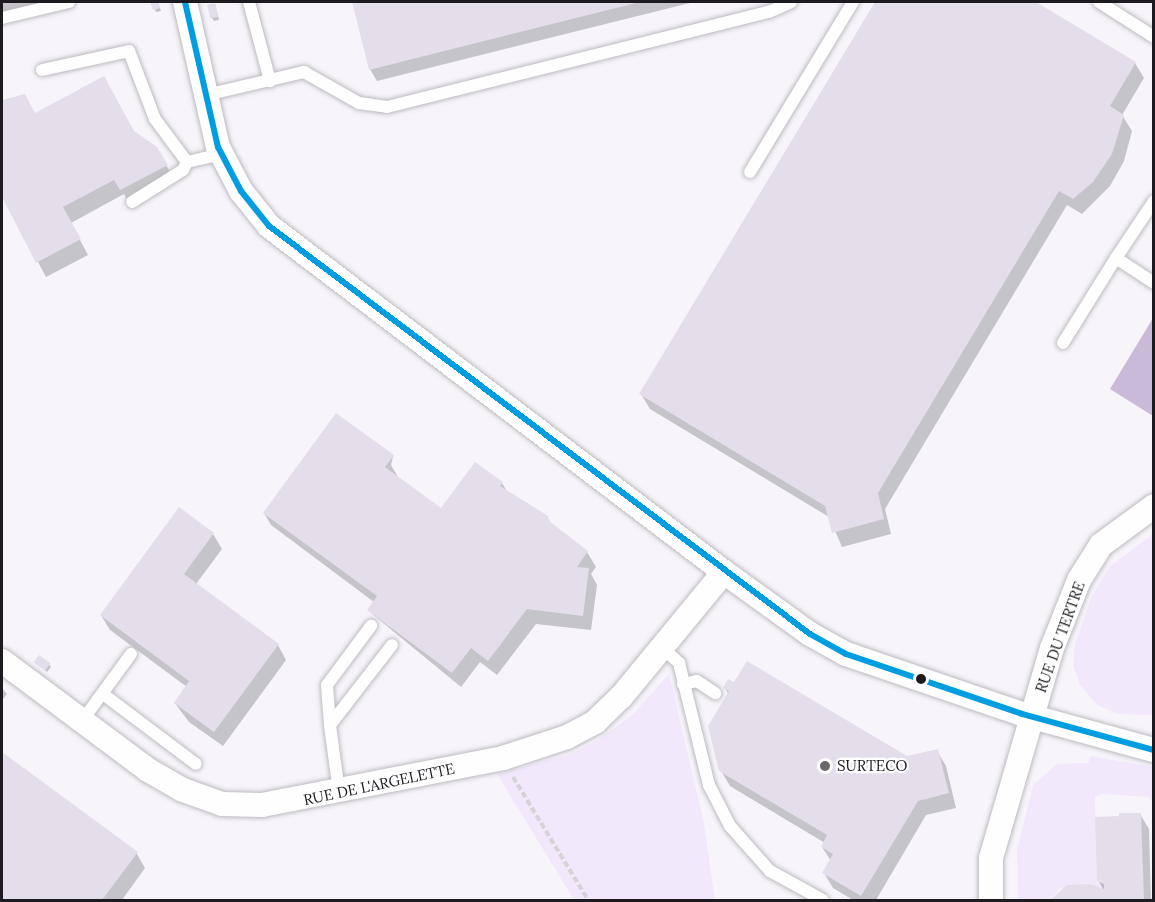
<!DOCTYPE html>
<style>
body{margin:0}
#map{position:relative;width:1155px;height:902px;overflow:hidden;background:#f7f5fa;font-family:Lora,serif}
div>[style]{position:absolute}
.green>*{inset:0;background:#f2e8fc}
.water>*{inset:0;background:#cabada}
.shadow>*{inset:0;background:#0003}
.building>*{inset:0;background:#e3dee9;transform-origin:0 0}
.path>*{height:4px;margin-top:-2px;transform-origin:0;background:repeating-linear-gradient(90deg,#d4d3d6 0 6px,transparent 0 9px)}
.roads{filter:drop-shadow(0 0 2px #bdbbc0) drop-shadow(0 0 2px #bdbbc0)}
.service>*{height:12px;margin:-6px;padding:0 6px;transform-origin:6px;border-radius:6px;background:#fefefe}
.minor>*{height:24px;margin:-12px;padding:0 12px;transform-origin:12px;border-radius:12px;background:#fefefe}
.bus-1>*{height:6px;margin:-3px;padding:0 3px;transform-origin:3px;border-radius:3px;background:#009ee1}
.dots>*{width:16px;height:16px;translate:-50% -50%;box-sizing:border-box;border:3px solid #fff;border-radius:50%}
span{translate:-50% -50%;white-space:nowrap;text-align:center;line-height:1.15;-webkit-text-stroke:4.5px #fff;paint-order:stroke}
.street-label{font-size:15px;color:#1d1a20}
.poi-label{font-size:15px;color:#1d1a20}
.left{translate:0 -50%;text-align:left}
.frame{position:absolute;inset:0;border:3px solid #1d1a20;pointer-events:none}
</style>
<div id="map">
<div class="green">
<div style="clip-path:polygon(1153px 534px,1153px 715px,1117px 714px,1096px 704px,1080px 685px,1073px 665px,1075px 644px,1091px 598px,1110px 566px)"></div>
<div style="clip-path:polygon(669px 674px,704px 823px,715px 900px,574px 900px,497px 774px,574px 753px,599px 739px,632px 715px)"></div>
<div style="clip-path:polygon(1091px 756px,1153px 767px,1153px 803px,1148px 797px,1102px 794px,1095px 797px,1097px 881px,1104px 884px,1104px 889px,1070px 885px,1059px 889px,1050px 900px,1018px 900px,1017px 849px,1033px 785px,1057px 764px,1088px 763px)"></div>
</div>
<div class="water">
<div style="clip-path:polygon(1153px 318px,1154px 318px,1153px 416px,1110px 389px)"></div>
</div>
<div class="shadow">
<div style="clip-path:polygon(2px 2px,74px 2px,2px 20px)"></div>
<div style="clip-path:polygon(152px 2px,158px 2px,161px 11px,156px 12px)"></div>
<div style="clip-path:polygon(353px 2px,694px 2px,377px 81px,370px 69px)"></div>
<div style="clip-path:polygon(877px 2px,1033px 2px,1135px 63px,1144px 78px,1122px 115px,1132px 131px,1124px 161px,1110px 186px,1082px 214px,1067px 205px,885px 509px,891px 534px,842px 547px,829px 517px,650px 409px,641px 394px)"></div>
<div style="clip-path:polygon(215px 4px,219px 20px,214px 21px,212px 18px)"></div>
<div style="clip-path:polygon(24px 96px,35px 114px,137px 140px,159px 152px,175px 181px,130px 204px,124px 194px,71px 223px,88px 255px,46px 277px,2px 194px,2px 102px)"></div>
<div style="clip-path:polygon(393px 456px,391px 465px,398px 477px,442px 510px,502px 483px,508px 493px,547px 517px,552px 525px,587px 552px,596px 567px,591px 574px,597px 585px,591px 630px,536px 624px,497px 675px,480px 662px,461px 687px,371px 613px,374px 602px,271px 525px,264px 513px)"></div>
<div style="clip-path:polygon(180px 509px,213px 534px,222px 549px,196px 584px,278px 645px,286px 660px,223px 746px,189px 722px,177px 706px,175px 703px,187px 687px,110px 630px,101px 615px)"></div>
<div style="clip-path:polygon(36px 662px,49px 664px,51px 667px,47px 672px)"></div>
<div style="clip-path:polygon(2px 688px,7px 694px,3px 699px,2px 698px)"></div>
<div style="clip-path:polygon(725px 688px,907px 757px,937px 751px,946px 766px,956px 808px,926px 815px,876px 900px,853px 900px,833px 888px,824px 873px,831px 861px,822px 847px,825px 843px,730px 786px,721px 771px,729px 695px)"></div>
<div style="clip-path:polygon(2px 754px,137px 854px,145px 868px,122px 900px,2px 900px)"></div>
<div style="clip-path:polygon(1140px 814px,1149px 829px,1151px 900px,1054px 900px,1067px 887px,1104px 891px,1098px 880px)"></div>
</div>
<div class="building">
<div style="clip-path:polygon(150px 2px,158px 2px,160px 8px,153px 10px)"></div>
<div style="clip-path:polygon(352px 2px,640px 2px,369px 70px)"></div>
<div style="clip-path:polygon(875px 2px,1036px 2px,1136px 62px,1110px 106px,1124px 115px,1112px 154px,1093px 182px,1073px 199px,1059px 191px,878px 493px,884px 519px,832px 533px,825px 506px,639px 394px)"></div>
<div style="left:215px;top:3px;width:14px;height:8px;rotate:78deg"></div>
<div style="clip-path:polygon(104px 76px,134px 131px,157px 147px,168px 165px,120px 190px,114px 180px,63px 207px,81px 239px,36px 263px,2px 197px,2px 100px,25px 94px,35px 113px)"></div>
<div style="clip-path:polygon(336px 413px,394px 455px,385px 467px,441px 508px,475px 462px,503px 482px,500px 486px,548px 516px,549px 521px,588px 551px,577px 567px,589px 568px,583px 616px,527px 609px,488px 661px,471px 648px,452px 673px,367px 610px,377px 596px,263px 513px)"></div>
<div style="clip-path:polygon(179px 507px,214px 533px,184px 574px,279px 644px,214px 732px,174px 703px,189px 681px,100px 615px)"></div>
<div style="left:39px;top:655px;width:14px;height:9px;rotate:36deg"></div>
<div style="clip-path:polygon(747px 661px,907px 756px,938px 749px,949px 793px,918px 801px,861px 896px,822px 873px,833px 854px,821px 847px,827px 835px,719px 771px,708px 726px,729px 691px,723px 688px,728px 679px,734px 682px)"></div>
<div style="clip-path:polygon(2px 752px,138px 852px,102px 900px,2px 900px)"></div>
<div style="clip-path:polygon(1119px 813px,1141px 813px,1144px 900px,1050px 900px,1067px 885px,1090px 884px,1104px 889px,1104px 884px,1097px 881px,1095px 817px,1119px 816px)"></div>
</div>
<div class="path">
<div style="left:513px;top:777px;width:144px;rotate:58.6deg"></div>
</div>
<div class="roads">
<div class="service">
<div style="left:249px;top:2px;width:82px;rotate:75.1deg"></div>
<div style="left:1099px;top:2px;width:65px;rotate:32.5deg"></div>
<div style="left:2px;top:18px;width:69px;rotate:-13.4deg"></div>
<div style="left:42px;top:70px;width:89px;rotate:-12.3deg"></div>
<div style="left:129px;top:51px;width:73px;rotate:69.1deg"></div>
<div style="left:155px;top:119px;width:54px;rotate:53.3deg"></div>
<div style="left:187px;top:162px;width:9px;rotate:117deg"></div>
<div style="left:183px;top:170px;width:60px;rotate:147.9deg"></div>
<div style="left:206px;top:95px;width:101px;rotate:-13.2deg"></div>
<div style="left:304px;top:72px;width:63px;rotate:29.4deg"></div>
<div style="left:359px;top:103px;width:28px;rotate:8deg"></div>
<div style="left:387px;top:107px;width:394px;rotate:-14deg"></div>
<div style="left:769px;top:12px;width:24px;rotate:-24deg"></div>
<div style="left:187px;top:162px;width:35px;rotate:-13deg"></div>
<div style="left:750px;top:172px;width:199px;rotate:-58.8deg"></div>
<div style="left:1154px;top:201px;width:69px;rotate:123.7deg"></div>
<div style="left:1116px;top:258px;width:45px;rotate:33.3deg"></div>
<div style="left:1063px;top:343px;width:100px;rotate:-58.1deg"></div>
<div style="left:662px;top:648px;width:23px;rotate:41deg"></div>
<div style="left:679px;top:663px;width:126px;rotate:76.2deg"></div>
<div style="left:709px;top:785px;width:46px;rotate:62.9deg"></div>
<div style="left:730px;top:826px;width:60px;rotate:48.4deg"></div>
<div style="left:770px;top:871px;width:60px;rotate:28.7deg"></div>
<div style="left:683px;top:684px;width:14px;rotate:-12deg"></div>
<div style="left:697px;top:681px;width:22px;rotate:34deg"></div>
<div style="left:103px;top:694px;width:116px;rotate:37deg"></div>
<div style="left:82px;top:721px;width:83px;rotate:-53.8deg"></div>
<div style="left:330px;top:725px;width:40px;rotate:-94.3deg"></div>
<div style="left:327px;top:685px;width:74px;rotate:-53.3deg"></div>
<div style="left:339px;top:792px;width:68px;rotate:-97.7deg"></div>
<div style="left:330px;top:725px;width:101px;rotate:-52.2deg"></div>
</div>
<div class="minor">
<div style="left:185px;top:2px;width:149px;rotate:77.2deg"></div>
<div style="left:218px;top:147px;width:50px;rotate:62.4deg"></div>
<div style="left:241px;top:191px;width:45px;rotate:51.3deg"></div>
<div style="left:269px;top:226px;width:572px;rotate:37.25deg"></div>
<div style="left:724px;top:572px;width:106px;rotate:35.8deg"></div>
<div style="left:810px;top:634px;width:41px;rotate:29.1deg"></div>
<div style="left:846px;top:654px;width:186px;rotate:18.8deg"></div>
<div style="left:1022px;top:714px;width:137px;rotate:15.3deg"></div>
<div style="left:2px;top:661px;width:182px;rotate:36.7deg"></div>
<div style="left:148px;top:770px;width:40px;rotate:29.7deg"></div>
<div style="left:183px;top:790px;width:41px;rotate:19.7deg"></div>
<div style="left:222px;top:804px;width:40px;rotate:1.4deg"></div>
<div style="left:262px;top:805px;width:246px;rotate:-11deg"></div>
<div style="left:503px;top:758px;width:67px;rotate:-18.2deg"></div>
<div style="left:567px;top:737px;width:32px;rotate:-28deg"></div>
<div style="left:595px;top:722px;width:36px;rotate:-44deg"></div>
<div style="left:621px;top:697px;width:162px;rotate:-50.5deg"></div>
<div style="left:991px;top:900px;width:42px;rotate:-90deg"></div>
<div style="left:991px;top:858px;width:219px;rotate:-73.8deg"></div>
<div style="left:1052px;top:648px;width:73px;rotate:-68.3deg"></div>
<div style="left:1079px;top:580px;width:41px;rotate:-57.8deg"></div>
<div style="left:1101px;top:545px;width:66px;rotate:-36.3deg"></div>
</div>
</div>
<div class="bus-1">
<div style="left:185px;top:2px;width:149px;rotate:77.2deg"></div>
<div style="left:218px;top:147px;width:50px;rotate:62.4deg"></div>
<div style="left:241px;top:191px;width:45px;rotate:51.3deg"></div>
<div style="left:269px;top:226px;width:678px;rotate:37.02deg"></div>
<div style="left:810px;top:634px;width:41px;rotate:29.1deg"></div>
<div style="left:846px;top:654px;width:186px;rotate:18.8deg"></div>
<div style="left:1022px;top:714px;width:137px;rotate:15.3deg"></div>
</div>
<div class="dots">
<div style="left:921px;top:679px;background:#1d1a20"></div>
<div style="left:825px;top:766px;background:#69676c"></div>
</div>
<div class="street-label">
<span style="left:1060px;top:637px;rotate:-70deg">RUE DU TERTRE</span>
<span style="left:379px;top:784px;rotate:-12deg">RUE DE L'ARGELETTE</span>
</div>
<div class="poi-label">
<span class="left" style="left:837px;top:766px">SURTECO</span>
</div>
<div class="frame"></div>
</div>
